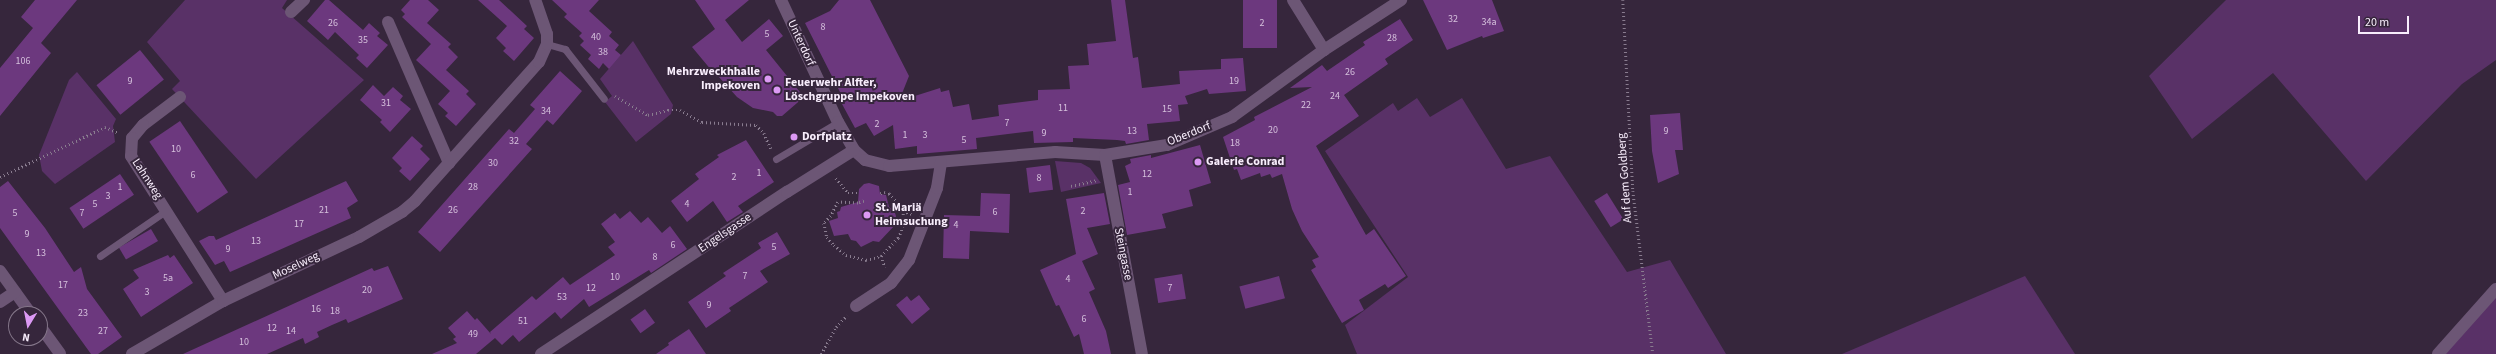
<!DOCTYPE html>
<meta charset="utf-8">
<style>
body{margin:0}
#map{position:relative;width:2496px;height:354px;overflow:hidden;background:#36263c;font-family:"Source Sans 3",sans-serif}
div>[style]{position:absolute}
.green>*{inset:0;background:#593167}
.building>*{inset:0;background:#6c387e;transform-origin:0 0}
.path>*{height:2.5px;margin-top:-1.25px;transform-origin:0;background:repeating-linear-gradient(90deg,#897c8f 0 1px,transparent 0 4px)}
.lane>*{height:7px;margin:-3.5px;padding:0 3.5px;transform-origin:3.5px;border-radius:3.5px;background:#6c5675}
.street>*{height:12px;margin:-6px;padding:0 6px;transform-origin:6px;border-radius:6px;background:#6c5675}
.dots>*{width:11px;height:11px;translate:-50% -50%;box-sizing:border-box;border:2px solid #36263c;border-radius:50%}
span{translate:-50% -50%;white-space:nowrap;text-align:center;line-height:1.15;-webkit-text-stroke:4px #36263c;paint-order:stroke}
.number-label{font-size:10px;color:#d5c0dc}
.number-label span{-webkit-text-stroke-width:0}
.street-label{font-size:12px;color:#f8edfc}
.poi-label{font-size:12px;color:#f8edfc;font-weight:700}
.right{translate:-100% -50%;text-align:right}
.left{translate:0 -50%;text-align:left}
.north{position:absolute;left:8px;top:306px;width:40px;height:40px;box-sizing:border-box;background:#36263c;border:1px solid #847689;border-radius:50%;rotate:190deg;font-size:11px;font-weight:700;line-height:16px;text-align:center;color:#f8edfc}
.north::after{content:'';display:block;margin:auto;width:14px;height:18px;background:#dc99f4;clip-path:polygon(50% 0,100% 100%,50% 72%,0 100%)}
.scale{position:absolute;left:2358px;top:16px;width:51px;height:18px;box-sizing:border-box;border:2px solid #f8edfc;border-top:0;padding-left:5px;font-size:12px;line-height:14px;white-space:nowrap;color:#f8edfc;-webkit-text-stroke:3px #36263c;paint-order:stroke}
</style>
<div id="map">
<div class="green">
<div style="clip-path:polygon(185px 0,287px 0,282px 8px,364px 80px,256px 179px,172px 89px,180px 81px,147px 42px)"></div>
<div style="clip-path:polygon(2226px 0,2496px 0,2496px 60px,2462px 84px,2366px 181px,2273px 73px,2192px 139px,2149px 76px)"></div>
<div style="clip-path:polygon(633px 41px,673px 105px,671px 114px,636px 142px,605px 102px,612px 96px,600px 79px)"></div>
<div style="clip-path:polygon(77px 72px,116px 119px,113px 126px,115px 142px,55px 184px,42px 171px,39px 155px,69px 80px)"></div>
<div style="clip-path:polygon(1417px 98px,1430px 117px,1462px 98px,1506px 169px,1550px 156px,1627px 272px,1670px 260px,1726px 354px,1357px 354px,1345px 325px,1408px 277px,1325px 151px,1393px 103px,1398px 111px)"></div>
<div style="clip-path:polygon(1055px 161px,1081px 163px,1090px 168px,1101px 183px,1061px 192px)"></div>
<div style="clip-path:polygon(2025px 276px,2075px 354px,1842px 354px)"></div>
<div style="clip-path:polygon(2496px 289px,2496px 354px,2438px 354px)"></div>
</div>
<div class="building">
<div style="clip-path:polygon(35px 0,77px 0,41px 43px,51px 53px,0 116px,0 68px,33px 28px,21px 17px)"></div>
<div style="clip-path:polygon(325px 0,329px 0,363px 30px,369px 23px,380px 33px,377px 36px,388px 45px,367px 68px,356px 58px,359px 55px,335px 32px,328px 40px,307px 21px)"></div>
<div style="clip-path:polygon(410px 0,428px 0,439px 10px,427px 23px,451px 44px,448px 47px,458px 57px,446px 70px,469px 91px,466px 94px,476px 104px,456px 126px,445px 116px,448px 113px,438px 104px,450px 91px,416px 60px,431px 44px,402px 17px,405px 14px,401px 10px)"></div>
<div style="clip-path:polygon(478px 0,499px 0,527px 26px,524px 29px,534px 38px,514px 61px,503px 51px,506px 48px,496px 38px,507px 26px)"></div>
<div style="clip-path:polygon(552px 0,599px 0,589px 11px,612px 32px,609px 36px,619px 45px,615px 50px,621px 55px,609px 69px,603px 63px,599px 69px,588px 59px,591px 55px,580px 45px,584px 41px,579px 36px,582px 33px,564px 17px,567px 14px)"></div>
<div style="clip-path:polygon(695px 0,749px 0,725px 20px,742px 42px,769px 19px,783px 36px,766px 50px,804px 97px,782px 116px,777px 116px,773px 112px,753px 108px,737px 97px,718px 76px,717px 77px,692px 47px,715px 29px)"></div>
<div style="clip-path:polygon(839px 0,870px 0,909px 76px,899px 101px,940px 88px,941px 92px,949px 90px,953px 107px,969px 104px,972px 120px,999px 116px,998px 105px,1038px 100px,1038px 90px,1070px 89px,1068px 66px,1089px 65px,1087px 44px,1116px 41px,1111px 0,1125px 0,1133px 58px,1138px 57px,1142px 88px,1180px 84px,1179px 71px,1221px 69px,1221px 59px,1243px 58px,1246px 91px,1209px 94px,1207px 89px,1185px 96px,1188px 104px,1178px 105px,1180px 121px,1147px 124px,1149px 140px,1126px 144px,1125px 141px,1117px 140px,1073px 138px,1073px 142px,1034px 143px,1033px 131px,976px 138px,977px 149px,917px 154px,917px 146px,895px 149px,893px 125px,874px 136px,866px 123px,855px 128px,842px 104px,845px 102px,805px 23px,830px 11px)"></div>
<div style="left:1243px;top:0;width:34px;height:48px"></div>
<div style="clip-path:polygon(1423px 0,1492px 0,1504px 31px,1483px 38px,1482px 36px,1447px 50px)"></div>
<div style="clip-path:polygon(1400px 19px,1413px 40px,1385px 59px,1388px 64px,1344px 95px,1359px 116px,1316px 146px,1366px 235px,1374px 229px,1406px 276px,1388px 288px,1385px 284px,1359px 300px,1364px 310px,1342px 323px,1311px 270px,1316px 267px,1312px 260px,1319px 257px,1302px 231px,1292px 209px,1282px 174px,1272px 178px,1270px 174px,1261px 177px,1260px 173px,1241px 180px,1237px 169px,1234px 170px,1223px 137px,1255px 120px,1254px 117px,1312px 87px,1290px 88px,1322px 65px,1327px 71px,1365px 45px,1363px 42px)"></div>
<div style="left:140px;top:50px;width:38px;height:56px;rotate:51deg"></div>
<div style="clip-path:polygon(560px 71px,582px 91px,553px 125px,547px 120px,526px 144px,532px 149px,440px 252px,418px 232px,509px 129px,514px 133px,535px 109px,530px 105px)"></div>
<div style="clip-path:polygon(373px 85px,384px 96px,393px 87px,403px 96px,400px 100px,411px 109px,390px 132px,380px 122px,382px 120px,360px 100px)"></div>
<div style="clip-path:polygon(1680px 113px,1683px 150px,1675px 150px,1679px 174px,1658px 183px,1652px 151px,1650px 115px)"></div>
<div style="left:180px;top:121px;width:86px;height:37px;rotate:56deg"></div>
<div style="clip-path:polygon(412px 136px,423px 146px,420px 149px,430px 159px,410px 181px,399px 171px,402px 168px,392px 158px)"></div>
<div style="clip-path:polygon(746px 140px,774px 182px,738px 206px,743px 212px,727px 222px,713px 201px,687px 222px,671px 201px,699px 179px,695px 174px,719px 157px,717px 155px)"></div>
<div style="clip-path:polygon(1200px 145px,1211px 183px,1189px 190px,1193px 206px,1162px 214px,1166px 228px,1127px 235px,1118px 185px,1130px 182px,1125px 166px,1131px 163px,1130px 159px,1151px 155px,1151px 158px)"></div>
<div style="left:1050px;top:165px;width:25px;height:24px;rotate:83deg"></div>
<div style="left:120px;top:174px;width:25px;height:61px;rotate:56deg"></div>
<div style="clip-path:polygon(8px 181px,45px 228px,74px 272px,81px 267px,87px 289px,122px 337px,98px 354px,91px 354px,0 228px,0 187px)"></div>
<div style="clip-path:polygon(346px 181px,358px 201px,347px 208px,351px 218px,230px 272px,224px 261px,215px 265px,199px 241px,209px 236px,214px 236px,216px 240px)"></div>
<div style="clip-path:polygon(869px 183px,879px 186px,880px 194px,886px 195px,889px 207px,894px 210px,896px 216px,895px 225px,879px 242px,873px 241px,861px 247px,856px 241px,851px 240px,848px 234px,834px 236px,829px 221px,838px 218px,837px 212px,840px 211px,841px 207px,858px 202px,859px 189px,864px 184px)"></div>
<div style="clip-path:polygon(981px 193px,1010px 194px,1009px 233px,970px 231px,969px 259px,943px 258px,944px 215px,980px 216px)"></div>
<div style="clip-path:polygon(1104px 193px,1110px 224px,1087px 228px,1098px 254px,1082px 261px,1095px 289px,1089px 292px,1106px 331px,1111px 354px,1084px 354px,1079px 334px,1074px 337px,1059px 305px,1056px 306px,1040px 270px,1076px 254px,1066px 199px)"></div>
<div style="left:1607px;top:193px;width:31px;height:15px;rotate:58deg"></div>
<div style="clip-path:polygon(630px 211px,641px 223px,648px 217px,662px 233px,670px 226px,687px 249px,651px 273px,649px 270px,589px 307px,584px 299px,561px 319px,555px 312px,519px 342px,513px 335px,502px 345px,495px 338px,476px 354px,432px 354px,457px 343px,453px 339px,456px 337px,448px 328px,467px 311px,475px 320px,477px 318px,491px 334px,490px 332px,532px 296px,536px 300px,563px 277px,570px 285px,615px 255px,608px 247px,615px 242px,601px 224px,615px 213px,620px 219px)"></div>
<div style="left:151px;top:229px;width:14px;height:37px;rotate:60deg"></div>
<div style="clip-path:polygon(777px 232px,790px 254px,760px 271px,768px 282px,729px 308px,731px 311px,706px 328px,688px 302px,726px 276px,723px 273px,761px 248px,758px 243px)"></div>
<div style="clip-path:polygon(168px 255px,170px 258px,174px 255px,193px 283px,141px 317px,123px 289px,139px 278px,133px 270px)"></div>
<div style="clip-path:polygon(388px 266px,403px 299px,348px 323px,346px 319px,332px 325px,317px 332px,319px 337px,305px 344px,303px 338px,267px 354px,183px 354px,372px 268px,374px 271px)"></div>
<div style="left:1182px;top:274px;width:25px;height:28px;rotate:81deg"></div>
<div style="left:1279px;top:276px;width:23px;height:41px;rotate:75deg"></div>
<div style="clip-path:polygon(919px 295px,930px 309px,912px 324px,896px 305px,907px 296px,911px 301px)"></div>
<div style="left:645px;top:309px;width:17px;height:18px;rotate:54deg"></div>
<div style="clip-path:polygon(689px 329px,706px 354px,656px 354px,669px 345px,668px 343px)"></div>
</div>
<div class="path">
<div style="left:1623px;top:0;width:191px;rotate:87deg"></div>
<div style="left:1633px;top:191px;width:164px;rotate:83deg"></div>
<div style="left:615px;top:96px;width:38px;rotate:30deg"></div>
<div style="left:648px;top:115px;width:21px;rotate:-14deg"></div>
<div style="left:668px;top:110px;width:12px"></div>
<div style="left:680px;top:110px;width:25px;rotate:29deg"></div>
<div style="left:702px;top:122px;width:54px;rotate:3.2deg"></div>
<div style="left:756px;top:125px;width:11px;rotate:45deg"></div>
<div style="left:764px;top:133px;width:17px;rotate:66deg"></div>
<div style="left:0;top:177px;width:116px;rotate:-25.5deg"></div>
<div style="left:105px;top:127px;width:15px;rotate:23deg"></div>
<div style="left:836px;top:178px;width:19px;rotate:51deg"></div>
<div style="left:848px;top:193px;width:11px"></div>
<div style="left:1071px;top:186px;width:27px;rotate:-13deg"></div>
<div style="left:864px;top:201px;width:6px;rotate:162deg"></div>
<div style="left:858px;top:203px;width:20px;rotate:-177deg"></div>
<div style="left:838px;top:202px;width:16px;rotate:117deg"></div>
<div style="left:831px;top:216px;width:10px;rotate:135deg"></div>
<div style="left:824px;top:223px;width:14px;rotate:78deg"></div>
<div style="left:827px;top:237px;width:11px;rotate:49deg"></div>
<div style="left:834px;top:245px;width:16px;rotate:40deg"></div>
<div style="left:846px;top:255px;width:21px;rotate:14deg"></div>
<div style="left:866px;top:260px;width:16px;rotate:-15deg"></div>
<div style="left:881px;top:256px;width:25px;rotate:-47deg"></div>
<div style="left:898px;top:238px;width:12px;rotate:-66deg"></div>
<div style="left:903px;top:227px;width:16px;rotate:-90deg"></div>
<div style="left:903px;top:211px;width:9px;rotate:-122deg"></div>
<div style="left:898px;top:203px;width:13px;rotate:-135deg"></div>
<div style="left:889px;top:194px;width:4px;rotate:-153deg"></div>
<div style="left:885px;top:192px;width:5px;rotate:158deg"></div>
<div style="left:903px;top:211px;width:9px;rotate:18deg"></div>
<div style="left:881px;top:256px;width:12px;rotate:70deg"></div>
<div style="left:821px;top:354px;width:31px;rotate:-61deg"></div>
<div style="left:836px;top:327px;width:16px;rotate:-47deg"></div>
</div>
<div class="lane">
<div style="left:547px;top:44px;width:19px;rotate:16deg"></div>
<div style="left:565px;top:49px;width:63px;rotate:52deg"></div>
<div style="left:776px;top:159px;width:72px;rotate:-30.8deg"></div>
<div style="left:100px;top:256px;width:81px;rotate:-34.5deg"></div>
</div>
<div class="street">
<div style="left:781px;top:0;width:135px;rotate:65deg"></div>
<div style="left:838px;top:122px;width:32px;rotate:60deg"></div>
<div style="left:854px;top:150px;width:15px;rotate:42deg"></div>
<div style="left:865px;top:160px;width:25px;rotate:14deg"></div>
<div style="left:889px;top:166px;width:167px;rotate:-4.8deg"></div>
<div style="left:1055px;top:152px;width:50px;rotate:3.4deg"></div>
<div style="left:1105px;top:155px;width:63px;rotate:-9.2deg"></div>
<div style="left:1167px;top:145px;width:71px;rotate:-23.3deg"></div>
<div style="left:1232px;top:117px;width:114px;rotate:-36.1deg"></div>
<div style="left:1324px;top:50px;width:92px;rotate:-33deg"></div>
<div style="left:1293px;top:0;width:59px;rotate:58.2deg"></div>
<div style="left:291px;top:12px;width:18px;rotate:-43deg"></div>
<div style="left:388px;top:22px;width:154px;rotate:66.6deg"></div>
<div style="left:180px;top:97px;width:46px;rotate:142.9deg"></div>
<div style="left:143px;top:125px;width:17px;rotate:130deg"></div>
<div style="left:132px;top:138px;width:18px;rotate:93deg"></div>
<div style="left:131px;top:156px;width:172px;rotate:57.6deg"></div>
<div style="left:1105px;top:155px;width:202px;rotate:79.5deg"></div>
<div style="left:0;top:271px;width:53px;rotate:54.2deg"></div>
<div style="left:0;top:302px;width:18px;rotate:-34deg"></div>
<div style="left:856px;top:306px;width:42px;rotate:-33.3deg"></div>
<div style="left:891px;top:283px;width:29px;rotate:-52deg"></div>
<div style="left:909px;top:260px;width:77px;rotate:-68.7deg"></div>
<div style="left:937px;top:188px;width:26px;rotate:-81deg"></div>
<div style="left:40px;top:326px;width:34px;rotate:54deg"></div>
<div style="left:132px;top:354px;width:105px;rotate:-30.2deg"></div>
<div style="left:223px;top:301px;width:150px;rotate:-25.2deg"></div>
<div style="left:359px;top:237px;width:50px;rotate:-30.2deg"></div>
<div style="left:402px;top:212px;width:17px;rotate:-40deg"></div>
<div style="left:415px;top:201px;width:186px;rotate:-48.3deg"></div>
<div style="left:539px;top:62px;width:20px;rotate:-66deg"></div>
<div style="left:547px;top:44px;width:10px;rotate:-90deg"></div>
<div style="left:547px;top:34px;width:36px;rotate:-109deg"></div>
<div style="left:541px;top:354px;width:295px;rotate:-33.4deg"></div>
<div style="left:787px;top:192px;width:79px;rotate:-32.1deg"></div>
<div style="left:2438px;top:354px;width:87px;rotate:-48.3deg"></div>
</div>
<div class="dots">
<div style="left:768px;top:79px;background:#dc99f4"></div>
<div style="left:777px;top:90px;background:#dc99f4"></div>
<div style="left:794px;top:137px;background:#dc99f4"></div>
<div style="left:1198px;top:162px;background:#dc99f4"></div>
<div style="left:867px;top:215px;background:#dc99f4"></div>
</div>
<div class="number-label">
<span style="left:1453px;top:20px">32</span>
<span style="left:1489px;top:23px">34a</span>
<span style="left:333px;top:24px">26</span>
<span style="left:1262px;top:24px">2</span>
<span style="left:823px;top:28px">8</span>
<span style="left:767px;top:35px">5</span>
<span style="left:596px;top:38px">40</span>
<span style="left:1392px;top:39px">28</span>
<span style="left:363px;top:41px">35</span>
<span style="left:603px;top:53px">38</span>
<span style="left:23px;top:62px">106</span>
<span style="left:1350px;top:73px">26</span>
<span style="left:130px;top:82px">9</span>
<span style="left:1234px;top:82px">19</span>
<span style="left:1335px;top:97px">24</span>
<span style="left:386px;top:104px">31</span>
<span style="left:1306px;top:106px">22</span>
<span style="left:1063px;top:109px">11</span>
<span style="left:1167px;top:110px">15</span>
<span style="left:546px;top:112px">34</span>
<span style="left:1007px;top:124px">7</span>
<span style="left:877px;top:125px">2</span>
<span style="left:1273px;top:131px">20</span>
<span style="left:1132px;top:132px">13</span>
<span style="left:1666px;top:132px">9</span>
<span style="left:1044px;top:134px">9</span>
<span style="left:905px;top:136px">1</span>
<span style="left:925px;top:136px">3</span>
<span style="left:964px;top:141px">5</span>
<span style="left:514px;top:142px">32</span>
<span style="left:1235px;top:144px">18</span>
<span style="left:176px;top:150px">10</span>
<span style="left:493px;top:164px">30</span>
<span style="left:759px;top:174px">1</span>
<span style="left:1147px;top:175px">12</span>
<span style="left:193px;top:176px">6</span>
<span style="left:734px;top:178px">2</span>
<span style="left:1039px;top:179px">8</span>
<span style="left:120px;top:188px">1</span>
<span style="left:473px;top:188px">28</span>
<span style="left:1130px;top:193px">1</span>
<span style="left:108px;top:197px">3</span>
<span style="left:95px;top:205px">5</span>
<span style="left:687px;top:205px">4</span>
<span style="left:324px;top:211px">21</span>
<span style="left:453px;top:211px">26</span>
<span style="left:1083px;top:212px">2</span>
<span style="left:995px;top:213px">6</span>
<span style="left:15px;top:214px">5</span>
<span style="left:82px;top:214px">7</span>
<span style="left:299px;top:225px">17</span>
<span style="left:956px;top:226px">4</span>
<span style="left:27px;top:235px">9</span>
<span style="left:256px;top:242px">13</span>
<span style="left:673px;top:246px">6</span>
<span style="left:774px;top:248px">5</span>
<span style="left:228px;top:250px">9</span>
<span style="left:41px;top:254px">13</span>
<span style="left:655px;top:258px">8</span>
<span style="left:745px;top:277px">7</span>
<span style="left:615px;top:278px">10</span>
<span style="left:168px;top:279px">5a</span>
<span style="left:1068px;top:280px">4</span>
<span style="left:63px;top:286px">17</span>
<span style="left:591px;top:289px">12</span>
<span style="left:1170px;top:289px">7</span>
<span style="left:367px;top:291px">20</span>
<span style="left:147px;top:293px">3</span>
<span style="left:562px;top:298px">53</span>
<span style="left:709px;top:306px">9</span>
<span style="left:316px;top:310px">16</span>
<span style="left:335px;top:312px">18</span>
<span style="left:83px;top:314px">23</span>
<span style="left:1084px;top:320px">6</span>
<span style="left:523px;top:322px">51</span>
<span style="left:272px;top:329px">12</span>
<span style="left:103px;top:332px">27</span>
<span style="left:291px;top:332px">14</span>
<span style="left:473px;top:335px">49</span>
<span style="left:244px;top:343px">10</span>
</div>
<div class="street-label">
<span style="left:801px;top:43px;rotate:65deg">Unterdorf</span>
<span style="left:1189px;top:134px;rotate:-22deg">Oberdorf</span>
<span style="left:1625px;top:178px;rotate:-94deg">Auf dem Goldberg</span>
<span style="left:147px;top:179px;rotate:57deg">Lahnweg</span>
<span style="left:725px;top:233px;rotate:-34deg">Engelsgasse</span>
<span style="left:1123px;top:254px;rotate:79deg">Steingasse</span>
<span style="left:296px;top:266px;rotate:-25deg">Moselweg</span>
</div>
<div class="poi-label">
<span class="right" style="left:760px;top:79px">Mehrzweckhhalle<br>Impekoven</span>
<span class="left" style="left:785px;top:90px">Feuerwehr Alfter,<br>Löschgruppe Impekoven</span>
<span class="left" style="left:802px;top:137px">Dorfplatz</span>
<span class="left" style="left:1206px;top:162px">Galerie Conrad</span>
<span class="left" style="left:875px;top:215px">St. Mariä<br>Heimsuchung</span>
</div>
<div class="north">N</div>
<div class="scale">20 m</div>
</div>
